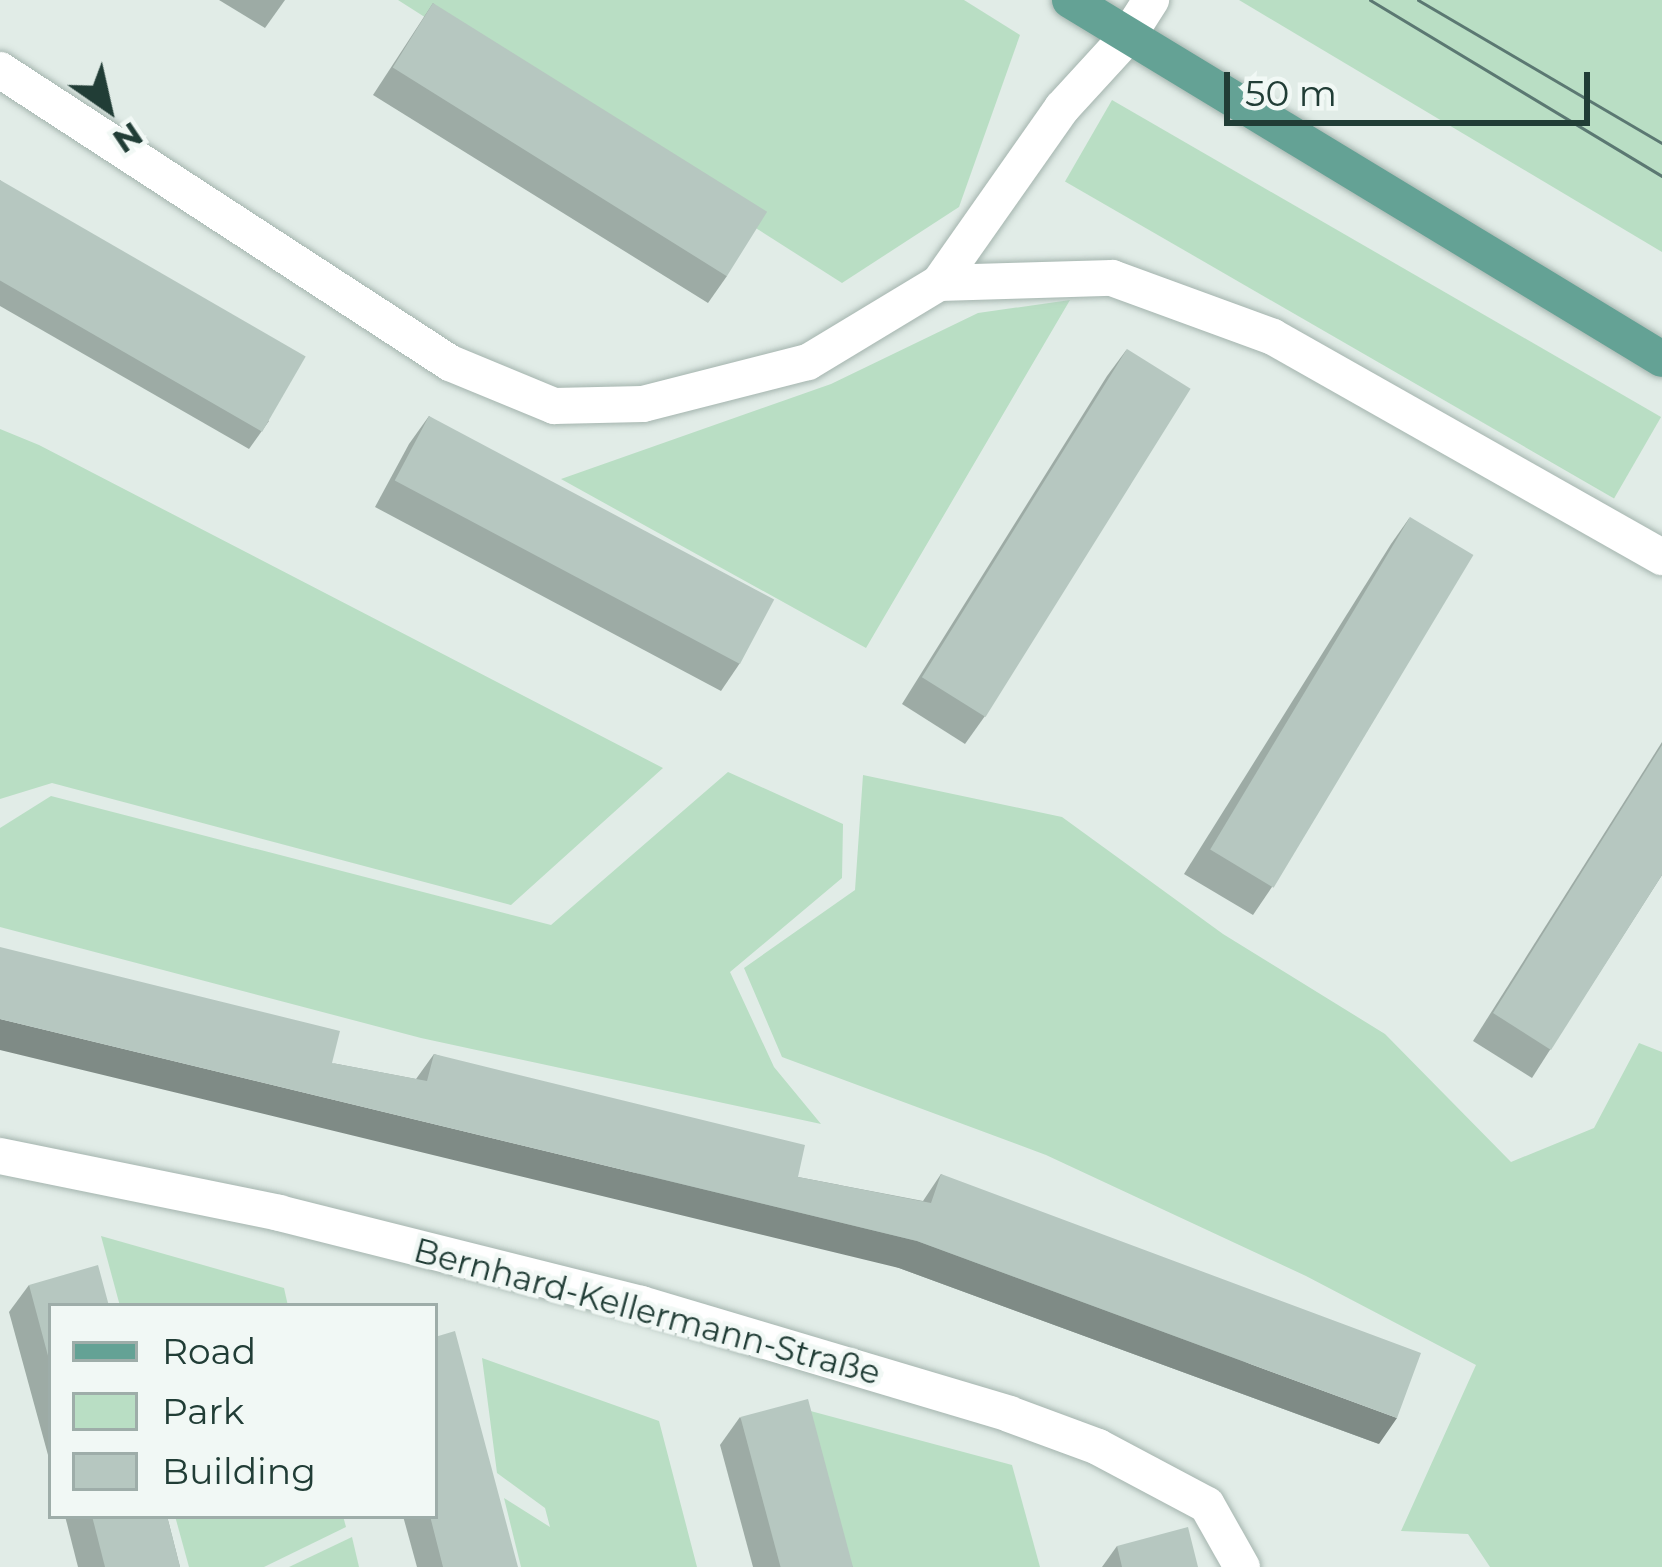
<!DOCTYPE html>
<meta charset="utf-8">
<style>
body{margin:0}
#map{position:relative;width:1662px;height:1567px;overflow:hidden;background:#e1ece7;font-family:Montserrat,sans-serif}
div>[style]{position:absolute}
.green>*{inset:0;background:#b9dec4;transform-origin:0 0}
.roads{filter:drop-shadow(0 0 3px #a4b4ae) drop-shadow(0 0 3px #a4b4ae)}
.minor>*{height:36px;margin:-18px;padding:0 18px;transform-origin:18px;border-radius:18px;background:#fff}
.major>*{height:36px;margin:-18px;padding:0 18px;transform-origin:18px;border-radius:18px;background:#64a295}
.tram>*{height:3px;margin:-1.5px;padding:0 1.5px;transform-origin:1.5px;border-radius:1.5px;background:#5b7872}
.wall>*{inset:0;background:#9daba5}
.shaded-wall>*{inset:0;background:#7f8b86}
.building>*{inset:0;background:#b6c7c0;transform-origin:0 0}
span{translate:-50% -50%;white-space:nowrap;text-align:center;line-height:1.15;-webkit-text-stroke:9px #f1f8f5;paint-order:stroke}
.street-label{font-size:33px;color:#213d36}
.legend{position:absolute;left:48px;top:1303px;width:390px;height:216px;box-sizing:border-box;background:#f1f8f5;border:3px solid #9eada9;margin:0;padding:15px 21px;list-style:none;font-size:36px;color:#213d36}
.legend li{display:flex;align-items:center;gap:24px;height:60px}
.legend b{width:60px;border:3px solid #9eada9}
.north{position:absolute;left:48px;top:48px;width:120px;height:120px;-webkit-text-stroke:9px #f1f8f5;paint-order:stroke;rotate:146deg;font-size:33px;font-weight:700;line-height:48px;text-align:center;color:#213d36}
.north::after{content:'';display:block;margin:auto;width:42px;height:54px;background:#213d36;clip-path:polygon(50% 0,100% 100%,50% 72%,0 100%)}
.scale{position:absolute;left:1224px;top:72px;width:366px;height:54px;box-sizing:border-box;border:6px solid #213d36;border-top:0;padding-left:15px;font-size:36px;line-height:42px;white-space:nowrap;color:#213d36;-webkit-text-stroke:9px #f1f8f5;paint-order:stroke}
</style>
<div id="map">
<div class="green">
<div style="clip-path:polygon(398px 0,964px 0,1020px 35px,959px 207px,842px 283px)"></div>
<div style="clip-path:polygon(1239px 0,1662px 0,1662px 252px)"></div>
<div style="left:1112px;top:100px;width:634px;height:94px;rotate:30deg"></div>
<div style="clip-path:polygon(1070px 300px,866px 648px,561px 479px,831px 384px,978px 313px)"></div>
<div style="clip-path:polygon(0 429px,39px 445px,663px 768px,511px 905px,52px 783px,0 799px)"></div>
<div style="clip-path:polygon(728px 772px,843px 824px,842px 878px,730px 972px,774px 1067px,821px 1124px,421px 1038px,0 927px,0 828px,51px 796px,551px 925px)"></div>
<div style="clip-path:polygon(863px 775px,1062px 817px,1223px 934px,1385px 1034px,1511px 1162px,1594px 1128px,1639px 1043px,1662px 1052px,1662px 1567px,1490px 1567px,1468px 1534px,1401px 1531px,1476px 1365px,1306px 1276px,1046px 1155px,782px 1057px,744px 968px,855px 890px)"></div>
<div style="clip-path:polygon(101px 1236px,284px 1288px,288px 1306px,120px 1306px)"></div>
<div style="clip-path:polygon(482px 1358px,659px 1421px,697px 1567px,521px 1567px,504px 1498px,550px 1527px,545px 1508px,497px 1473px)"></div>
<div style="clip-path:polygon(803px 1409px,1012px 1465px,1040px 1567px,842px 1567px)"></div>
<div style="clip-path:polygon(175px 1516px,343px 1516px,346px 1527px,264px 1567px,189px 1567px)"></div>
<div style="clip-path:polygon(352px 1537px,359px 1567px,289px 1567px)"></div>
</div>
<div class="roads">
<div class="minor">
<div style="left:0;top:70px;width:537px;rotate:33.07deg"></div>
<div style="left:450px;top:363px;width:113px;rotate:22.5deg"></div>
<div style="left:554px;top:406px;width:89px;rotate:-1.3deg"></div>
<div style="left:643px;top:404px;width:170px;rotate:-14.3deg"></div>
<div style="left:808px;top:362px;width:153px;rotate:-31.1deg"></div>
<div style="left:939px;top:283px;width:173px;rotate:-1.7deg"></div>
<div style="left:1112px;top:278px;width:171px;rotate:20.1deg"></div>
<div style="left:1273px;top:337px;width:447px;rotate:29.5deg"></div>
<div style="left:939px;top:283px;width:214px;rotate:-54.9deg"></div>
<div style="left:1062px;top:108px;width:98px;rotate:-47.5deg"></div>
<div style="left:1128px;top:36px;width:43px;rotate:-57.4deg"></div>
<div style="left:0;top:1156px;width:285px;rotate:11.5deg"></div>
<div style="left:279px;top:1213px;width:373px;rotate:14.1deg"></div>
<div style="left:641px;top:1304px;width:384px;rotate:16.6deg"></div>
<div style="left:1009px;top:1414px;width:95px;rotate:20.3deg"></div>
<div style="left:1098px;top:1447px;width:123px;rotate:28deg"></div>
<div style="left:1207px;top:1505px;width:71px;rotate:60.6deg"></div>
</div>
<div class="major">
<div style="left:1070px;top:0;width:692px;rotate:31.23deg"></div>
</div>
</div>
<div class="tram">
<div style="left:1370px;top:0;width:341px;rotate:31.1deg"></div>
<div style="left:1418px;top:0;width:283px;rotate:30.4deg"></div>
</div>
<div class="wall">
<div style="clip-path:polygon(219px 0,285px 0,265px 28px)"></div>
<div style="clip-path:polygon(433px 3px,727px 276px,708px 303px,373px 95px)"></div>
<div style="clip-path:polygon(0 180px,269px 421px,249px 449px,0 306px)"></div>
<div style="clip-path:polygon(1127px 349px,985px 716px,965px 744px,902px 704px,1107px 376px)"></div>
<div style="clip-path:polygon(429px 416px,740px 663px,721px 691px,375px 507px,409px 444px)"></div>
<div style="clip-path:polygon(1410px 517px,1272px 887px,1253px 915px,1184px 874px,1391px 544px)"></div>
<div style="clip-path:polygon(1662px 742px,1662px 875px,1532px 1078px,1473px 1041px)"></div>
<div style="clip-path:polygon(434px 1054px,798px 1177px,923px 1201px,941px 1174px,1379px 1444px,899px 1268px,332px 1063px,416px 1079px)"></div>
<div style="clip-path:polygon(29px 1285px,51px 1306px,51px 1466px,9px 1312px)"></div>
<div style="clip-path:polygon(740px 1417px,853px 1567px,753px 1567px,720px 1445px)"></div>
<div style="clip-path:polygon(65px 1516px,167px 1516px,180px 1567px,78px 1567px)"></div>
<div style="clip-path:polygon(403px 1516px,435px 1516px,518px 1567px,417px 1567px)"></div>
<div style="clip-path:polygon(1117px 1546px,1198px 1567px,1102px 1567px)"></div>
</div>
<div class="shaded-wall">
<div style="clip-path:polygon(0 1019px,917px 1241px,1397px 1418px,1379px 1444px,899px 1268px,0 1050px)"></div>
</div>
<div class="building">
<div style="left:433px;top:3px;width:394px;height:76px;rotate:32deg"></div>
<div style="left:0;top:180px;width:353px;height:87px;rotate:30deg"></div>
<div style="left:1127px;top:349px;width:75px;height:387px;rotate:32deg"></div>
<div style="left:429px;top:416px;width:391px;height:73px;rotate:28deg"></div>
<div style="left:1410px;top:517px;width:74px;height:388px;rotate:31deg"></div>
<div style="clip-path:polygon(1662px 745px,1662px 875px,1551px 1050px,1493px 1013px)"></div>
<div style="clip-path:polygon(0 947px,340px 1031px,332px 1063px,427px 1081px,434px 1054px,805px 1145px,798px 1177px,931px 1203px,941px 1174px,1421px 1353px,1397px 1418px,917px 1241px,0 1019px)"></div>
<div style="clip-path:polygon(98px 1265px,109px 1306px,51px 1306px,51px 1367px,29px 1285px)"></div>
<div style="clip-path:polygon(455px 1331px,518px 1567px,443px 1567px,430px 1516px,435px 1516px,435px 1337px)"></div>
<div style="left:808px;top:1399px;width:174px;height:70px;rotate:75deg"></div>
<div style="clip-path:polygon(92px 1516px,167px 1516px,180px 1567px,105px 1567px)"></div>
<div style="clip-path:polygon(1188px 1527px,1198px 1567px,1122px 1567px,1117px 1546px)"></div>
</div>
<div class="street-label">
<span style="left:647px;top:1312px;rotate:15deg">Bernhard-Kellermann-Straße</span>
</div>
<ul class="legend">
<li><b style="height:15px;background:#64a295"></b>Road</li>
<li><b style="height:33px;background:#b9dec4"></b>Park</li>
<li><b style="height:33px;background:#b6c7c0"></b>Building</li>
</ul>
<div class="north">N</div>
<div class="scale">50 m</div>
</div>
